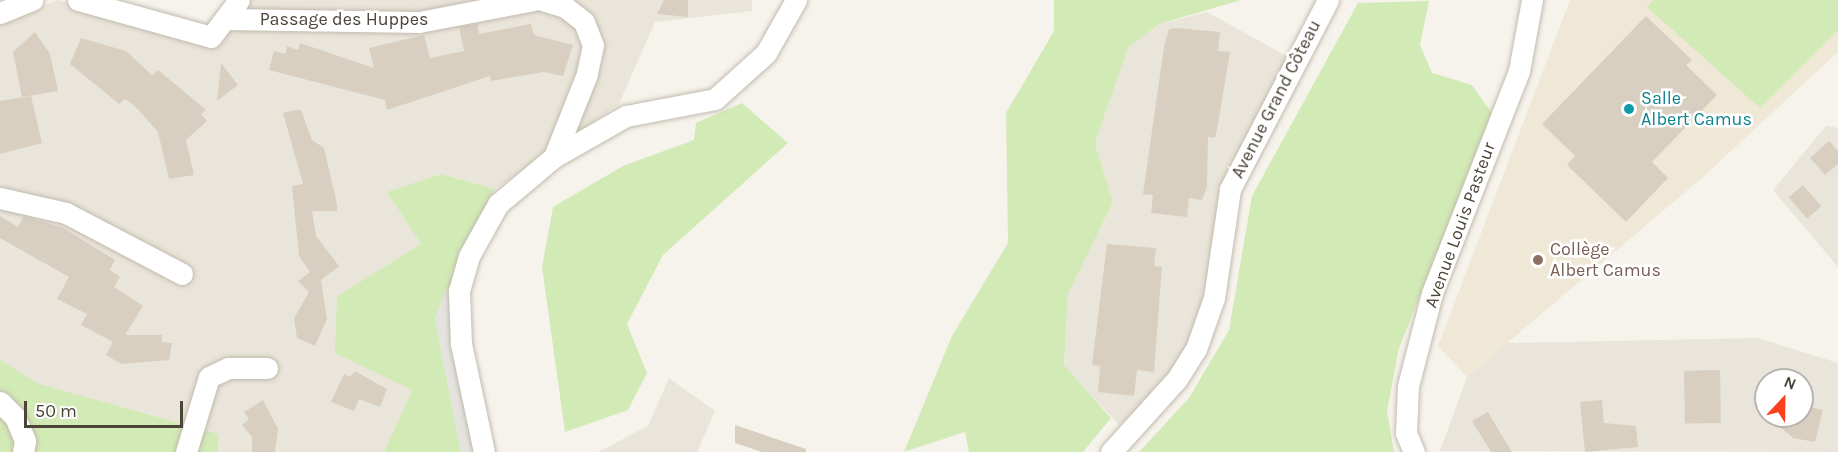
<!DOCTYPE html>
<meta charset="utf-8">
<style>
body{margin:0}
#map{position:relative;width:1838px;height:452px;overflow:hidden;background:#f6f3ec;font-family:Karla,sans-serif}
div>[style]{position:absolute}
.residential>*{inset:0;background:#eae5da}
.education>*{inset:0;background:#efe8d6}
.green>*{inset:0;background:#d2eab5}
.parking>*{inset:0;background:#e5e3e0}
.building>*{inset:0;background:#d8cfc1;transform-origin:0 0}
.roads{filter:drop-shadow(0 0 2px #c2bbae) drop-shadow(0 0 2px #c2bbae)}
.minor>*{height:21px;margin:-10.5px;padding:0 10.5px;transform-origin:10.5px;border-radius:10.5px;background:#fff}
.dots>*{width:16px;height:16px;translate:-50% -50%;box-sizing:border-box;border:3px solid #fff;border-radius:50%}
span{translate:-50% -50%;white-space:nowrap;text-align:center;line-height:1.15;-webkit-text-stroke:5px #fff;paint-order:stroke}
.street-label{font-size:18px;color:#4b4439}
.culture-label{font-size:18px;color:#0d838f}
.left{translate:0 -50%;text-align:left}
.education-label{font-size:18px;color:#785e54}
.north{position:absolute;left:1754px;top:368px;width:60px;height:60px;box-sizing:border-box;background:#fff;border:2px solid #b7b4b0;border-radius:50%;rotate:22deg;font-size:16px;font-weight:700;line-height:24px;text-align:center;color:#4b4439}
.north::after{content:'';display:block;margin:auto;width:21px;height:27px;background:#fc3f1d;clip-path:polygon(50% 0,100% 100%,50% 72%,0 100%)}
.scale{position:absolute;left:24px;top:401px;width:159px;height:27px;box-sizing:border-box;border:3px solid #4b4439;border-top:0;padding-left:8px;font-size:18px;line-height:21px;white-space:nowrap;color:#4b4439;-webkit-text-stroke:4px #fff;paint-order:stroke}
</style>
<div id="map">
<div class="residential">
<div style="clip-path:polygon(57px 0,219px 42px,247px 0,752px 0,752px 11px,655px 22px,619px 104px,495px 189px,441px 174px,388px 193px,421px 244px,337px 296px,412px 390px,384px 452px,0 452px,0 24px)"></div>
<div style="clip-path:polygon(1207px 12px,1288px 57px,1224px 192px,1208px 297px,1188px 350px,1158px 392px,1119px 425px,1064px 366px,1068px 294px,1113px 202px,1095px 143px,1128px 48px,1159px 24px)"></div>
<div style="clip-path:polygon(1826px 126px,1838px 128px,1838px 267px,1773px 190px)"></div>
<div style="clip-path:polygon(evenodd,1758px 338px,1838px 363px,1838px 452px,1440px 451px,1467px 377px,1507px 343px,1758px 338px,1766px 380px,1802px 380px,1802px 416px,1766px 416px,1766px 380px)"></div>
<div style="clip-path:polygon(669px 378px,715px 411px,697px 452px,598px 452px,648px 426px)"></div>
</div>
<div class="education">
<div style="clip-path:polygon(1570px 0,1838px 0,1838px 52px,1703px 177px,1467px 377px,1438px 346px)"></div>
</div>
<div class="green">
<div style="clip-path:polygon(1054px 0,1241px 0,1159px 24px,1128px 48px,1095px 143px,1113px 202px,1068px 294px,1064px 365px,1111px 418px,1083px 452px,969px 452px,965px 432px,904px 452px,952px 336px,1008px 243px,1006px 113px,1054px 31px)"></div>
<div style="clip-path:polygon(1653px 0,1838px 0,1838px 30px,1760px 108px,1647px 7px)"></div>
<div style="clip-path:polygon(1429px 1px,1420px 45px,1432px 73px,1472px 85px,1493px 115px,1399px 348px,1387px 411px,1394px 452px,1139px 452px,1189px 398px,1229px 330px,1252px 196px,1358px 3px)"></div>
<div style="clip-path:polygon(742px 103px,788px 143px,663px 255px,627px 324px,647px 373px,628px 410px,565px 432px,542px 267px,553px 207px,623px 166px,694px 140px,696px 123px)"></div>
<div style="clip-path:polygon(441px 174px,495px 189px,435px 318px,461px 452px,384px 452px,412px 390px,335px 353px,337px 296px,421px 244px,387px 192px)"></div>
<div style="clip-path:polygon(0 360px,39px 384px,218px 434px,218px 452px,0 452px)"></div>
</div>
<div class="parking">
<div style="clip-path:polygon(447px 287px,478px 452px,461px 452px,435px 318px)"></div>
</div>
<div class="building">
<div style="clip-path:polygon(664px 0,688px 0,688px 17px,657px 14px)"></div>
<div style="clip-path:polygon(1646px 16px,1692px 60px,1686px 65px,1717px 95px,1652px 162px,1668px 178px,1626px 222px,1567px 165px,1575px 156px,1542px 124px)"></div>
<div style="clip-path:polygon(477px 24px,479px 34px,531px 24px,534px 35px,573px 45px,563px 76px,544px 72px,491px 81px,490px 76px,387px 110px,385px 100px,269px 70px,274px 51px,285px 54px,287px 46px,298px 50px,300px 43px,374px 68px,369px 48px,424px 35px,430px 58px,464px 51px,459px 27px)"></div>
<div style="clip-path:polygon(1176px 28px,1220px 32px,1218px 51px,1230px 52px,1218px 125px,1215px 138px,1208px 137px,1207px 187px,1202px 200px,1189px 198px,1187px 217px,1151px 213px,1153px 195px,1143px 194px,1164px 47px,1169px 29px)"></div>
<div style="clip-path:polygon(35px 32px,50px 54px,58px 91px,22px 97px,13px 52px)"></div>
<div style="clip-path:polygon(81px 38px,126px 51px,152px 75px,158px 70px,206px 110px,201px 114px,207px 121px,186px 140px,194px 175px,169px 179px,158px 132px,135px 106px,125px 99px,119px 104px,70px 64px)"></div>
<div style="clip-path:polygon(221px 63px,238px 85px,217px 101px)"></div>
<div style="clip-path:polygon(31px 96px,42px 143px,0 154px,0 101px)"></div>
<div style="clip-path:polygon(295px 110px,301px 110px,312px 140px,324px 148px,337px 204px,337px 211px,312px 211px,316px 236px,339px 266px,321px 280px,327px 319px,315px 346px,297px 338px,294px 318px,309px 292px,298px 281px,310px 272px,299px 256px,292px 186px,303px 184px,283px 113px)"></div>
<div style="clip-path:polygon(1829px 141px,1838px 151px,1838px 164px,1825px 175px,1810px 158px)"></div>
<div style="left:1803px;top:185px;width:28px;height:19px;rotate:49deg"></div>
<div style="clip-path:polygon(0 216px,18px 227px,24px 216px,63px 228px,115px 260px,110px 270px,120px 277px,114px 287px,143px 306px,125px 335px,162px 335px,162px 342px,172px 343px,169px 360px,121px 364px,106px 355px,113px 342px,81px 325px,87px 314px,57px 299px,69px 277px,0 238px)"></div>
<div style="clip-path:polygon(1107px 244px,1156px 248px,1154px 266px,1162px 267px,1154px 372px,1137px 370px,1134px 396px,1098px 392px,1100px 366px,1092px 365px)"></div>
<div style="left:1720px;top:370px;width:53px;height:36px;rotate:89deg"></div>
<div style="clip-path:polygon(355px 371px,387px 389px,380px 407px,359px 399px,354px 411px,331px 402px,344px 374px,350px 377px)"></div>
<div style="clip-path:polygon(263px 400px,278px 429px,275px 452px,252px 452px,252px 437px,242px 425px,249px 419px,244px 412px)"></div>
<div style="clip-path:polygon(1602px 400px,1604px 423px,1636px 426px,1638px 447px,1585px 452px,1580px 402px)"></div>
<div style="clip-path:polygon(1802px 405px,1823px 410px,1815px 442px,1793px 438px,1767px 416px,1802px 416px)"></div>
<div style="clip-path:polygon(1488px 412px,1493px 421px,1512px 452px,1491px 452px,1472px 421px)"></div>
<div style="clip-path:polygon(735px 425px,806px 449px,806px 452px,762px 452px,735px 443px)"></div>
</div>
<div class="roads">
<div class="minor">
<div style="left:78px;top:0;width:138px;rotate:15.5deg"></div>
<div style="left:211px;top:37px;width:46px;rotate:-52.9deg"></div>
<div style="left:542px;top:0;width:24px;rotate:17deg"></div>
<div style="left:565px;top:7px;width:24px;rotate:38deg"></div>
<div style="left:584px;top:22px;width:25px;rotate:69deg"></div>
<div style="left:593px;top:45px;width:30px;rotate:102deg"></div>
<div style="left:587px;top:74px;width:89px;rotate:111.7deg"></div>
<div style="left:0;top:13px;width:35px;rotate:-22deg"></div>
<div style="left:226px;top:19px;width:193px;rotate:0.9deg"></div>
<div style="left:419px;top:22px;width:116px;rotate:-10.9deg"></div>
<div style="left:0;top:198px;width:68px;rotate:12.8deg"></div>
<div style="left:66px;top:213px;width:131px;rotate:27.7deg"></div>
<div style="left:0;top:402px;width:21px;rotate:45deg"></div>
<div style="left:15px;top:417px;width:26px;rotate:67deg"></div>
<div style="left:25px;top:441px;width:11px;rotate:100deg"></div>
<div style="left:186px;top:452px;width:78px;rotate:-73deg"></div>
<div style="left:209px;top:377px;width:21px;rotate:-25deg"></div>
<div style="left:228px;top:368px;width:39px"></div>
<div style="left:484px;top:452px;width:110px;rotate:-102deg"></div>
<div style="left:461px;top:344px;width:53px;rotate:-92.2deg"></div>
<div style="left:459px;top:291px;width:36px;rotate:-74deg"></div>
<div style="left:469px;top:256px;width:60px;rotate:-60.9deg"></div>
<div style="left:498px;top:204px;width:73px;rotate:-40deg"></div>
<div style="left:554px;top:157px;width:83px;rotate:-29.7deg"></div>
<div style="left:626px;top:116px;width:91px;rotate:-10.8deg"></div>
<div style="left:715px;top:99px;width:69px;rotate:-42deg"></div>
<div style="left:766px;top:53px;width:61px;rotate:-60.5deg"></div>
<div style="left:1111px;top:452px;width:98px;rotate:-47.9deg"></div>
<div style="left:1177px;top:379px;width:36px;rotate:-58deg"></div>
<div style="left:1196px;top:349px;width:54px;rotate:-70.6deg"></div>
<div style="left:1214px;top:298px;width:110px;rotate:-81.6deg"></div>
<div style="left:1230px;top:189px;width:213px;rotate:-62.6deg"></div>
<div style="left:1414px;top:452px;width:21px;rotate:-113deg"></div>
<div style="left:1406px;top:433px;width:47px;rotate:-87.6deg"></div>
<div style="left:1408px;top:386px;width:96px;rotate:-75.5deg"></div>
<div style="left:1432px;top:293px;width:238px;rotate:-68.6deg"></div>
<div style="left:1519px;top:71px;width:72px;rotate:-79.6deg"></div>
</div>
</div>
<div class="dots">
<div style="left:1629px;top:109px;background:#0f9aa8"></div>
<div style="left:1538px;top:260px;background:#8d6e63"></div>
</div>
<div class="street-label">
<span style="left:344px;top:19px">Passage des Huppes</span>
<span style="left:1276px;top:99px;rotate:-63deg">Avenue Grand Côteau</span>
<span style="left:1460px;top:225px;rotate:-70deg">Avenue Louis Pasteur</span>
</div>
<div class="culture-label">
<span class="left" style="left:1641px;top:109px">Salle<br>Albert Camus</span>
</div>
<div class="education-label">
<span class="left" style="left:1550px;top:260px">Collège<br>Albert Camus</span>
</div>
<div class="north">N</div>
<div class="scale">50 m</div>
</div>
